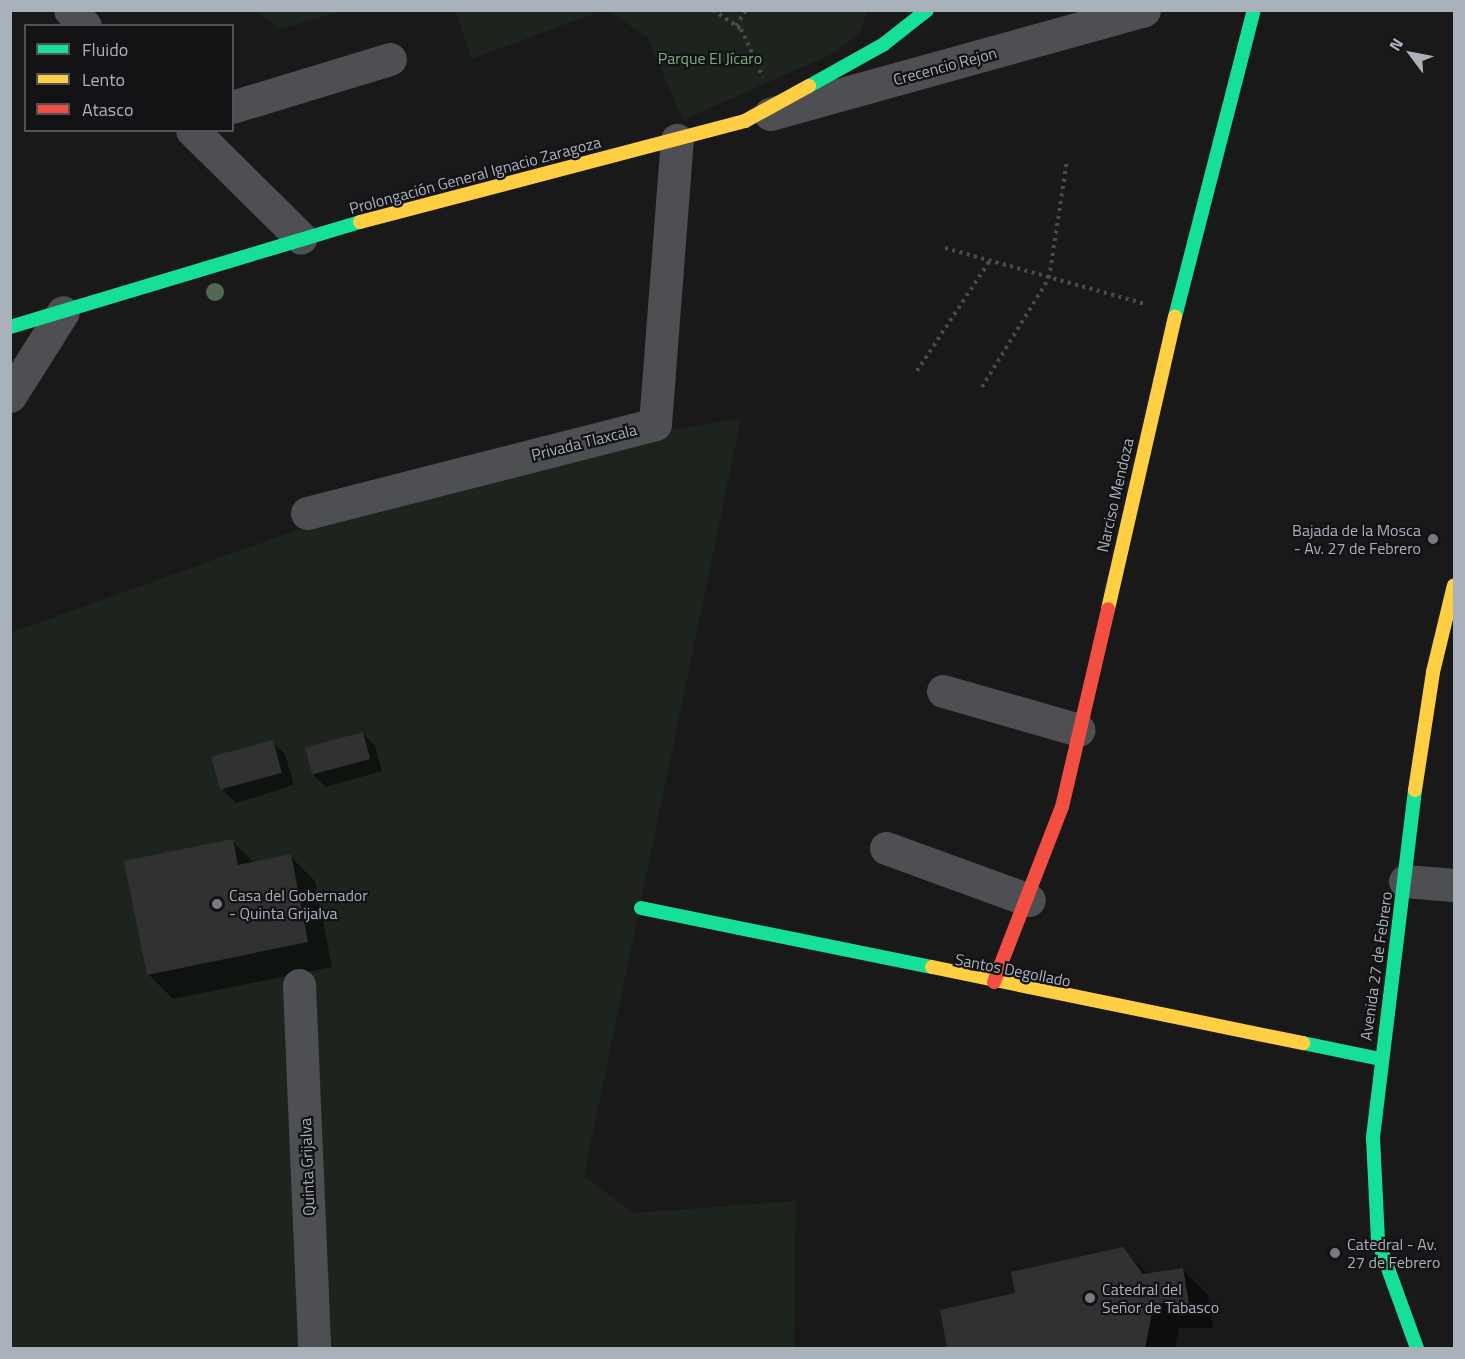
<!DOCTYPE html>
<meta charset="utf-8">
<style>
body{margin:0}
#map{position:relative;width:1465px;height:1359px;overflow:hidden;background:#19191a;font-family:"Titillium Web",sans-serif}
div>[style]{position:absolute}
.green>*{inset:0;background:#1c241d}
.shadow>*{inset:0;background:#0007}
.building>*{inset:0;background:#313132;transform-origin:0 0}
.path>*{height:4px;margin-top:-2px;transform-origin:0;background:repeating-linear-gradient(90deg,#494b4d 0 3px,transparent 0 7.5px)}
.street>*{height:33px;margin:-16.5px;padding:0 16.5px;transform-origin:16.5px;border-radius:16.5px;background:#4d4f53}
.fast>*{height:14px;margin:-7px;padding:0 7px;transform-origin:7px;border-radius:7px;background:#16e098}
.slow>*{height:14px;margin:-7px;padding:0 7px;transform-origin:7px;border-radius:7px;background:#ffcf43}
.jam>*{height:14px;margin:-7px;padding:0 7px;transform-origin:7px;border-radius:7px;background:#f24e42}
.trees>*{width:18px;height:18px;margin:-9px;border-radius:50%;background:#526852}
.dots>*{width:16px;height:16px;translate:-50% -50%;box-sizing:border-box;border:3px solid #131316;border-radius:50%}
span{translate:-50% -50%;white-space:nowrap;text-align:center;line-height:1.15;-webkit-text-stroke:4.5px #131316;paint-order:stroke}
.park-label{font-size:16px;color:#81a87f}
.street-label{font-size:16px;color:#a9b1bb}
.poi-label{font-size:16px;color:#a9b1bb}
.right{translate:-100% -50%;text-align:right}
.left{translate:0 -50%;text-align:left}
.frame{position:absolute;inset:0;border:12px solid #a9b1bb;pointer-events:none}
.legend{position:absolute;left:24px;top:24px;width:210px;height:108px;box-sizing:border-box;background:#131316;border:2px solid #4f5258;margin:0;padding:8px 10px;list-style:none;font-size:18px;color:#a9b1bb}
.legend li{display:flex;align-items:center;gap:12px;height:30px}
.legend b{width:30px;border:2px solid #4f5258}
.north{position:absolute;left:1381px;top:24px;width:60px;height:60px;-webkit-text-stroke:4px #131316;paint-order:stroke;rotate:302deg;font-size:16px;font-weight:700;line-height:24px;text-align:center;color:#a9b1bb}
.north::after{content:'';display:block;margin:auto;width:21px;height:27px;background:#a9b1bb;clip-path:polygon(50% 0,100% 100%,50% 72%,0 100%)}
</style>
<div id="map">
<div class="green">
<div style="clip-path:polygon(868px 10px,859px 34px,832px 54px,683px 120px,647px 37px,609px 11px)"></div>
<div style="clip-path:polygon(258px 11px,341px 11px,279px 29px)"></div>
<div style="clip-path:polygon(456px 11px,456px 10px,601px 11px,471px 59px)"></div>
<div style="clip-path:polygon(741px 419px,584px 1176px,633px 1213px,796px 1201px,794px 1348px,11px 1348px,10px 633px,303px 528px,661px 432px)"></div>
</div>
<div class="shadow">
<div style="clip-path:polygon(363px 733px,375px 746px,382px 771px,326px 787px,313px 775px)"></div>
<div style="clip-path:polygon(272px 742px,285px 754px,294px 785px,236px 803px,223px 790px)"></div>
<div style="clip-path:polygon(232px 841px,255px 863px,290px 856px,315px 881px,332px 967px,173px 999px,148px 974px)"></div>
<div style="clip-path:polygon(1122px 1249px,1148px 1275px,1183px 1270px,1208px 1295px,1213px 1328px,1179px 1328px,1175px 1348px,949px 1348px,942px 1311px,1017px 1294px)"></div>
</div>
<div class="building">
<div style="left:363px;top:732px;width:28px;height:60px;rotate:75deg"></div>
<div style="left:273px;top:740px;width:34px;height:64px;rotate:75deg"></div>
<div style="clip-path:polygon(233px 839px,238px 865px,291px 854px,308px 942px,147px 975px,124px 861px)"></div>
<div style="clip-path:polygon(1123px 1247px,1143px 1274px,1183px 1268px,1189px 1304px,1154px 1303px,1145px 1348px,947px 1348px,940px 1310px,1015px 1293px,1011px 1272px)"></div>
</div>
<div class="path">
<div style="left:713px;top:10px;width:34px;rotate:34deg"></div>
<div style="left:741px;top:29px;width:53px;rotate:65.4deg"></div>
<div style="left:736px;top:26px;width:19px;rotate:-58deg"></div>
<div style="left:945px;top:248px;width:209px;rotate:15.6deg"></div>
<div style="left:917px;top:371px;width:131px;rotate:-56.6deg"></div>
<div style="left:982px;top:387px;width:128px;rotate:-58.4deg"></div>
<div style="left:1049px;top:278px;width:118px;rotate:-81.3deg"></div>
</div>
<div class="street">
<div style="left:70px;top:10px;width:22px;rotate:47deg"></div>
<div style="left:232px;top:107px;width:165px;rotate:-16.9deg"></div>
<div style="left:770px;top:114px;width:388px;rotate:-15.5deg"></div>
<div style="left:192px;top:130px;width:153px;rotate:44.7deg"></div>
<div style="left:10px;top:396px;width:99px;rotate:-57.8deg"></div>
<div style="left:307px;top:513px;width:359px;rotate:-14.3deg"></div>
<div style="left:655px;top:424px;width:285px;rotate:-85.6deg"></div>
<div style="left:943px;top:691px;width:141px;rotate:16deg"></div>
<div style="left:886px;top:848px;width:152px;rotate:20deg"></div>
<div style="left:1405px;top:881px;width:49px;rotate:4.7deg"></div>
<div style="left:299px;top:985px;width:363px;rotate:87.6deg"></div>
</div>
<div class="fast">
<div style="left:809px;top:86px;width:86px;rotate:-29.2deg"></div>
<div style="left:884px;top:44px;width:55px;rotate:-38.3deg"></div>
<div style="left:1175px;top:317px;width:317px;rotate:-75.6deg"></div>
<div style="left:10px;top:327px;width:365px;rotate:-16.7deg"></div>
<div style="left:1415px;top:790px;width:351px;rotate:96.9deg"></div>
<div style="left:1373px;top:1138px;width:103px;rotate:87.2deg"></div>
<div style="left:1378px;top:1241px;width:114px;rotate:70deg"></div>
<div style="left:641px;top:908px;width:297px;rotate:11.5deg"></div>
<div style="left:1303px;top:1043px;width:79px;rotate:11.7deg"></div>
</div>
<div class="slow">
<div style="left:360px;top:222px;width:398px;rotate:-14.7deg"></div>
<div style="left:745px;top:121px;width:73px;rotate:-28.7deg"></div>
<div style="left:1108px;top:609px;width:300px;rotate:-77.1deg"></div>
<div style="left:1415px;top:790px;width:119px;rotate:-81.3deg"></div>
<div style="left:1433px;top:672px;width:89px;rotate:-76.4deg"></div>
<div style="left:932px;top:967px;width:379px;rotate:11.6deg"></div>
</div>
<div class="jam">
<div style="left:994px;top:982px;width:188px;rotate:-68.8deg"></div>
<div style="left:1062px;top:807px;width:203px;rotate:-76.9deg"></div>
</div>
<div class="trees">
<div style="left:215px;top:292px"></div>
</div>
<div class="dots">
<div style="left:1433px;top:539px;background:#777c83"></div>
<div style="left:217px;top:904px;background:#777c83"></div>
<div style="left:1335px;top:1253px;background:#777c83"></div>
<div style="left:1090px;top:1298px;background:#777c83"></div>
</div>
<div class="park-label">
<span style="left:710px;top:58px">Parque El Jícaro</span>
</div>
<div class="street-label">
<span style="left:945px;top:66px;rotate:-15deg">Crecencio Rejon</span>
<span style="left:475px;top:175px;rotate:-15deg">Prolongación General Ignacio Zaragoza</span>
<span style="left:584px;top:442px;rotate:-14deg">Privada Tlaxcala</span>
<span style="left:1115px;top:495px;rotate:-77deg">Narciso Mendoza</span>
<span style="left:1376px;top:966px;rotate:-82deg">Avenida 27 de Febrero</span>
<span style="left:1013px;top:970px;rotate:11deg">Santos Degollado</span>
<span style="left:307px;top:1167px;rotate:-92deg">Quinta Grijalva</span>
</div>
<div class="poi-label">
<span class="right" style="left:1421px;top:539px">Bajada de la Mosca<br>- Av. 27 de Febrero</span>
<span class="left" style="left:229px;top:904px">Casa del Gobernador<br>- Quinta Grijalva</span>
<span class="left" style="left:1347px;top:1253px">Catedral - Av.<br>27 de Febrero</span>
<span class="left" style="left:1102px;top:1298px">Catedral del<br>Señor de Tabasco</span>
</div>
<div class="frame"></div>
<ul class="legend">
<li><b style="height:8px;background:#16e098"></b>Fluido</li>
<li><b style="height:8px;background:#ffcf43"></b>Lento</li>
<li><b style="height:8px;background:#f24e42"></b>Atasco</li>
</ul>
<div class="north">N</div>
</div>
